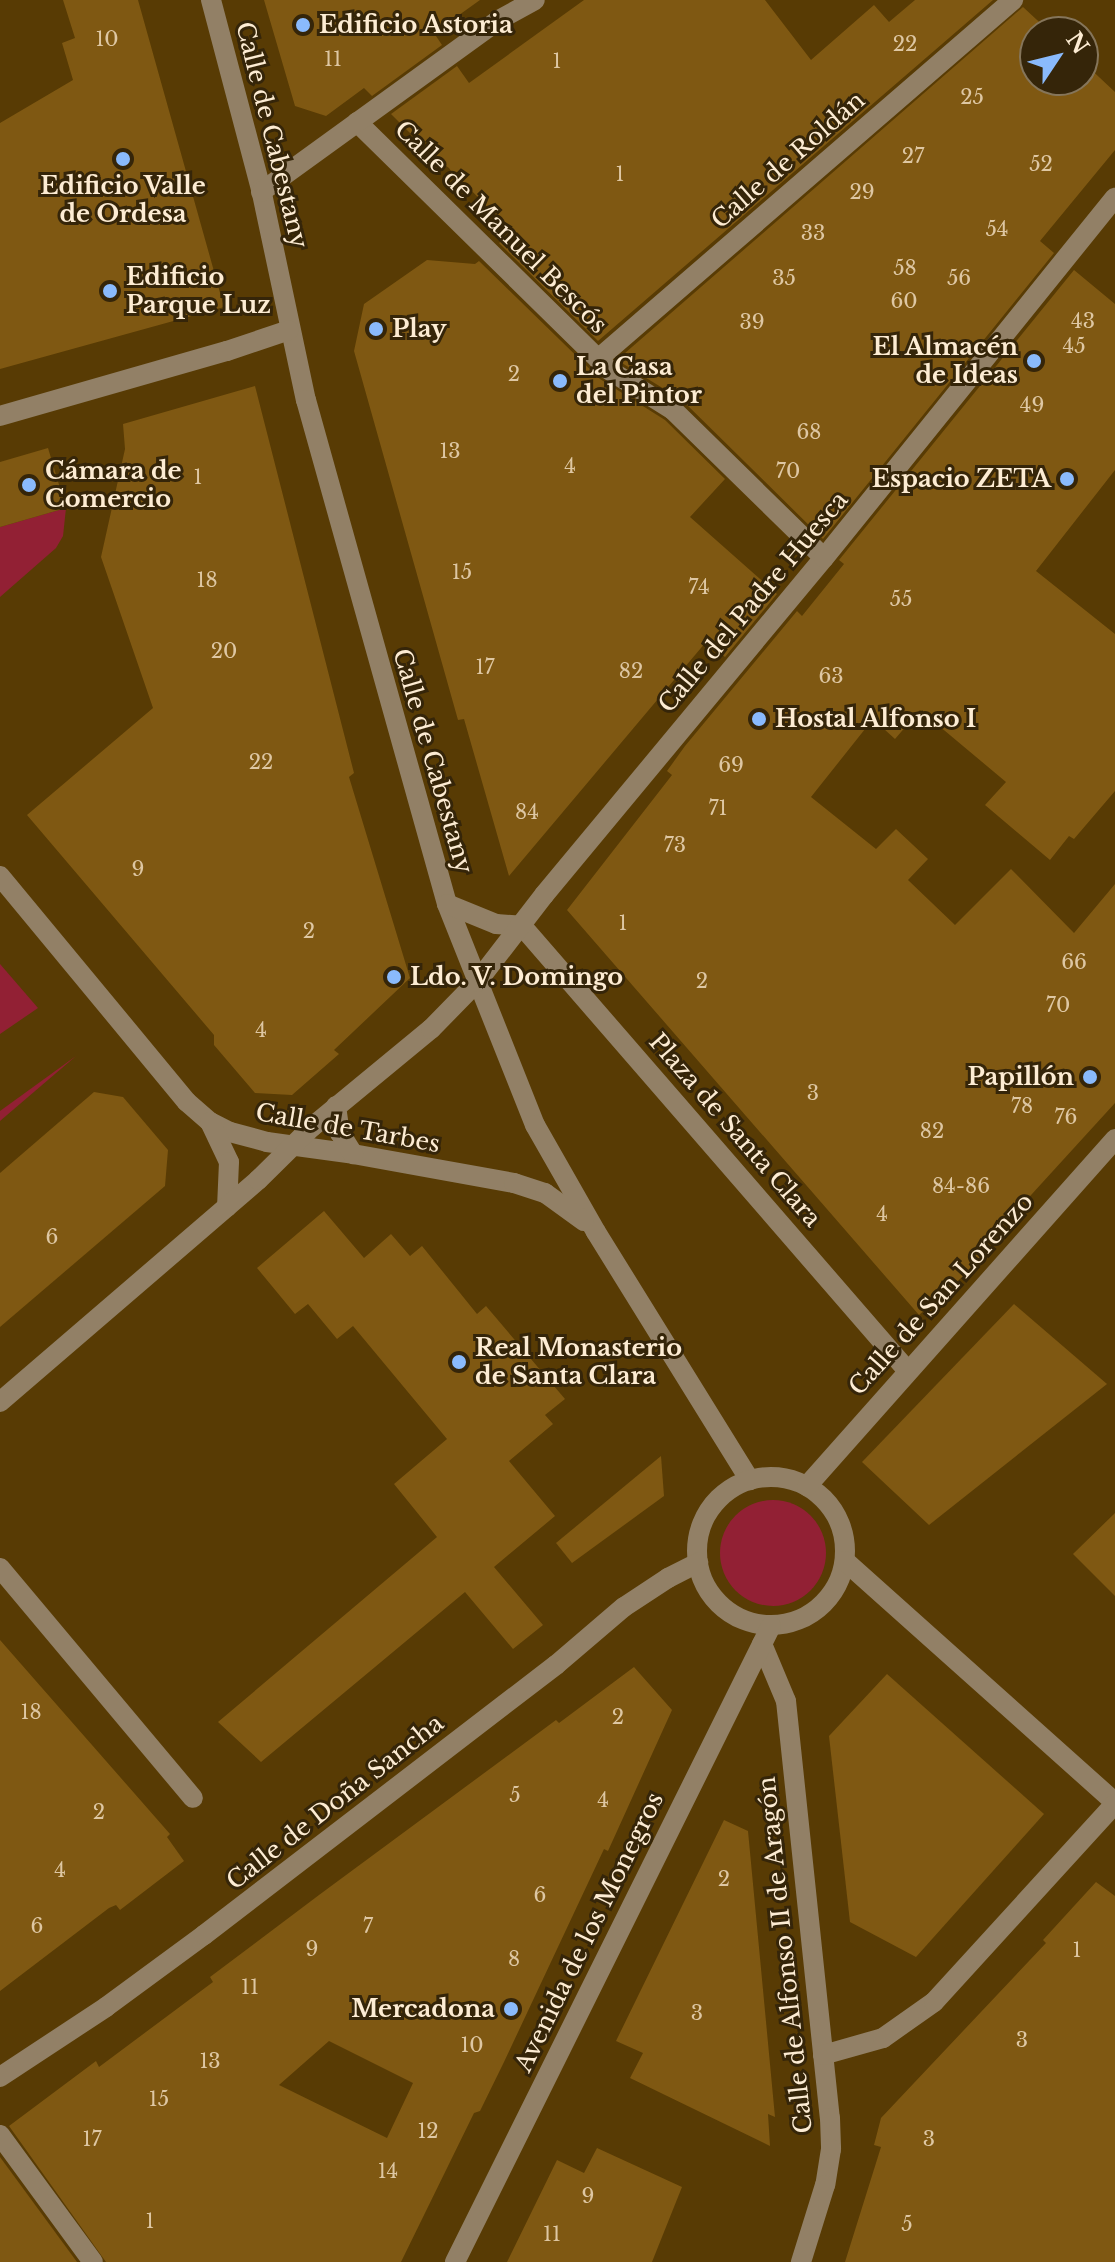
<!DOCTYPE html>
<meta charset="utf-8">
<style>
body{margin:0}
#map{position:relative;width:1115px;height:2262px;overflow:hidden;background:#583b04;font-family:"Libre Baskerville",serif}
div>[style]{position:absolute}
.green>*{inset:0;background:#922034}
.round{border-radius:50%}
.building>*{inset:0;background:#7f5812}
.minor>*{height:20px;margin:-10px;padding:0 10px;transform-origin:10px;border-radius:10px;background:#928066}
.minor>.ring{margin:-10px;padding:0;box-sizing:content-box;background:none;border:20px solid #928066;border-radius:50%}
.dots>*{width:22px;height:22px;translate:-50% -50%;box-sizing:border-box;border:4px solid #352509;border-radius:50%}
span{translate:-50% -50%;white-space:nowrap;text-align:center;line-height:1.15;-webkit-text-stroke:6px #352509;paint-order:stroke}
.number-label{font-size:20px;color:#dec7a3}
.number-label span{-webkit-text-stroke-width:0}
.poi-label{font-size:24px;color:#fdecd3;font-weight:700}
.left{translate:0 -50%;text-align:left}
.right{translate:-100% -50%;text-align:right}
.street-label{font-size:24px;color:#fdecd3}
.north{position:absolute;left:1019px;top:16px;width:80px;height:80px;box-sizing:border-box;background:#352509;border:2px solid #85755a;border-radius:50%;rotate:55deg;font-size:22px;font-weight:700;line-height:32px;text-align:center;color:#fdecd3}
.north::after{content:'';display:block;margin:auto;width:28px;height:36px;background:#8abafc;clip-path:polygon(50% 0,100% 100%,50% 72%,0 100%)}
</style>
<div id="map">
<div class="green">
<div style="clip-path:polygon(66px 508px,63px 536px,56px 548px,0 597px,0 527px)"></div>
<div style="clip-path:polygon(0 964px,38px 1008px,0 1034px)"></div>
<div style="clip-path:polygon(76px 1056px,0 1121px,0 1111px)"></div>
<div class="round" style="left:720px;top:1500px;width:106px;height:106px"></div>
</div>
<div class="building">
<div style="clip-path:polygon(63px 0,138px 0,224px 307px,0 369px,0 123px,73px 80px,62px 43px,75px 38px)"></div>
<div style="clip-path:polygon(264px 0,480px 0,434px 33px,442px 45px,372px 96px,364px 88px,326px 116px,295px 106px)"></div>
<div style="clip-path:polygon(584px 0,765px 0,811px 60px,874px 5px,889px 22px,915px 0,993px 0,598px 341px,499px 243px,512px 232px,467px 186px,457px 180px,449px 168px,439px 161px,427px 141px,419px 142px,391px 114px,457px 66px,469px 83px)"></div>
<div style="clip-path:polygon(1023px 7px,1050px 32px,1035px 32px,1035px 80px,1083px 80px,1083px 62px,1115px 92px,1115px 150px,1040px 241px,1054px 253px,823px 539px,682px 400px,617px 360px)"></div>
<div style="clip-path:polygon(427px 260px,475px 264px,479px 261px,600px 379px,665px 420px,725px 479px,690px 517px,777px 594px,725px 657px,706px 642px,509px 876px,464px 719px,458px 720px,354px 351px,364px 304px)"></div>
<div style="clip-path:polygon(1074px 270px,1115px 304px,1115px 470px,1036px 571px,1115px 634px,1115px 791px,1074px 839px,1069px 836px,1050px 860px,985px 805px,1006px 782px,920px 710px,895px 739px,873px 719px,811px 797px,876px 849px,896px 829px,928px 859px,908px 880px,955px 925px,1011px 869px,1074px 933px,1115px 884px,1115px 1103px,980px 1251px,986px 1256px,919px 1315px,567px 910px,672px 775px,667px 771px,685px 746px,797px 611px,802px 616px,844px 564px,839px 560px)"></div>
<div style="clip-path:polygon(255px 386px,354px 773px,349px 777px,410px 978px,334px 1050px,339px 1054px,292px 1095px,255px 1093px,214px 1045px,214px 1035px,27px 815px,153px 708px,101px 557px,125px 449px,123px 424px)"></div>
<div style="clip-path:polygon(48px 448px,66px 508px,0 527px,0 462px)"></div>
<div style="clip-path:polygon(94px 1092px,123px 1097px,168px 1150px,165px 1186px,0 1327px,0 1173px)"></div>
<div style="clip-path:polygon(324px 1211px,364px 1258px,391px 1234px,410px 1256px,422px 1246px,477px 1314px,486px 1306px,565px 1399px,545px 1415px,553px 1424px,509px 1461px,555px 1516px,494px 1567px,543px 1625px,513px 1649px,465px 1592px,261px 1762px,218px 1722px,437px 1537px,394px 1484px,447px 1439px,353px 1326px,337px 1339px,308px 1304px,295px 1314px,257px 1268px)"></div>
<div style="clip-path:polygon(1014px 1304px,1107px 1384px,929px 1525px,862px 1462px)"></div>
<div style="clip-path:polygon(661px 1456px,664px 1496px,572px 1563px,556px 1543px)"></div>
<div style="clip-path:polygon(1115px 1513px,1115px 1596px,1073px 1554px)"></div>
<div style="clip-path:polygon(0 1640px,170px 1834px,167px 1837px,184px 1861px,120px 1910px,116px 1905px,109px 1908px,0 1991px)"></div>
<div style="clip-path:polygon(evenodd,634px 1667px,672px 1710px,608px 1851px,604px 1849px,504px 2062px,480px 2111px,474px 2113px,401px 2262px,106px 2262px,9px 2126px,96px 2061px,99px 2067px,213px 1982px,210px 1977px,319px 1895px,556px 1720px,559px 1723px,634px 1667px,329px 2041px,413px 2083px,387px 2138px,279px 2085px,329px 2041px)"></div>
<div style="clip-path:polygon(887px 1674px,1044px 1814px,916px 1957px,850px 1922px,829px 1736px)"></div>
<div style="clip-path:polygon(724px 1820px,748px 1831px,775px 2117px,768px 2114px,770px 2146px,630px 2078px,643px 2053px,616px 2041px)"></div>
<div style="clip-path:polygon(1096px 1882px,1115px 1896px,1115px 2262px,845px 2262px,881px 2147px,874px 2145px,881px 2118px,1046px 1943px,1043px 1940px)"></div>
<div style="clip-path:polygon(597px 2148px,682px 2187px,652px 2262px,507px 2262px,557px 2160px,584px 2173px)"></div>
<div style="clip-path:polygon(0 2157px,77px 2262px,0 2262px)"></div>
</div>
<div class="minor">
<div style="left:211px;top:0;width:196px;rotate:75.2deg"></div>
<div style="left:261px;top:189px;width:216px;rotate:78deg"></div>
<div style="left:306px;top:400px;width:523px;rotate:74.37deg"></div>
<div style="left:447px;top:904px;width:238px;rotate:68.3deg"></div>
<div style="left:535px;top:1125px;width:123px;rotate:60.3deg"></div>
<div style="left:596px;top:1232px;width:292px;rotate:58.2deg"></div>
<div style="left:357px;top:122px;width:354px;rotate:44.5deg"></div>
<div style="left:609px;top:370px;width:75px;rotate:32deg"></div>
<div style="left:673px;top:410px;width:211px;rotate:44.4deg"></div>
<div style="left:261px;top:192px;width:291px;rotate:-35.9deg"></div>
<div style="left:497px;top:21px;width:43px;rotate:-28.9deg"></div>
<div style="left:598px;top:359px;width:549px;rotate:-40.86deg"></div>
<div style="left:0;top:416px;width:236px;rotate:-16deg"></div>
<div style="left:227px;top:351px;width:65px;rotate:-18.7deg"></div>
<div style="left:0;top:876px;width:293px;rotate:50.4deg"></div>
<div style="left:187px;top:1102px;width:30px;rotate:41deg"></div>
<div style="left:210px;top:1122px;width:22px;rotate:27deg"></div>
<div style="left:230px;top:1132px;width:38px;rotate:15deg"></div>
<div style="left:267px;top:1142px;width:87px;rotate:7.9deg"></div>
<div style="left:353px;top:1154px;width:164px;rotate:10.2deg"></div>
<div style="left:514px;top:1183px;width:33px;rotate:18deg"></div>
<div style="left:545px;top:1193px;width:48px;rotate:35.7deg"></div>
<div style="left:447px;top:904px;width:53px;rotate:22.2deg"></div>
<div style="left:496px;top:924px;width:26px;rotate:4deg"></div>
<div style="left:522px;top:926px;width:588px;rotate:49.07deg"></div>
<div style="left:336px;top:1106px;width:27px;rotate:82deg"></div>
<div style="left:340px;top:1133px;width:25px;rotate:58deg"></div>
<div style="left:210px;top:1122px;width:44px;rotate:64.6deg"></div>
<div style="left:229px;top:1162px;width:45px;rotate:92.5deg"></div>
<div style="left:0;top:1402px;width:340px;rotate:-40.7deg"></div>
<div style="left:258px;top:1180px;width:76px;rotate:-44.5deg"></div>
<div style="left:312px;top:1127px;width:154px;rotate:-39.5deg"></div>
<div style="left:431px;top:1029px;width:66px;rotate:-45.6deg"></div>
<div style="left:477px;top:982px;width:110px;rotate:-52.4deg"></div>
<div style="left:544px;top:895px;width:438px;rotate:-50.3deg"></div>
<div style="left:824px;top:558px;width:463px;rotate:-51.1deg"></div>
<div class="ring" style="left:697px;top:1477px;width:128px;height:128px"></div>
<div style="left:807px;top:1486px;width:464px;rotate:-48.4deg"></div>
<div style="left:845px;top:1561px;width:362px;rotate:41.8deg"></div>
<div style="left:0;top:1568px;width:300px;rotate:50deg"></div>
<div style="left:762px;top:1644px;width:62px;rotate:67.2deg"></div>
<div style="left:786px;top:1701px;width:419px;rotate:84deg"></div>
<div style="left:830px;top:2118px;width:31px;rotate:88deg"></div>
<div style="left:831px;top:2149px;width:36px;rotate:99deg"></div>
<div style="left:825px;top:2185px;width:81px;rotate:107.3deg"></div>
<div style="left:823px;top:2055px;width:62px;rotate:-15.8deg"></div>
<div style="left:883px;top:2038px;width:62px;rotate:-35.2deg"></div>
<div style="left:934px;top:2002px;width:268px;rotate:-47.6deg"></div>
<div style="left:0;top:2077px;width:127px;rotate:-33.4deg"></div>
<div style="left:106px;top:2007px;width:122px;rotate:-36.3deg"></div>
<div style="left:204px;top:1935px;width:444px;rotate:-37.5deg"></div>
<div style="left:556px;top:1665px;width:89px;rotate:-40.5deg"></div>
<div style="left:624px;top:1607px;width:53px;rotate:-33.4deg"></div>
<div style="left:668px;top:1578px;width:34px;rotate:-27deg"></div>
<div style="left:0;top:2135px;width:157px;rotate:53.8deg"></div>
<div style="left:455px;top:2262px;width:710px;rotate:-63.58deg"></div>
</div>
<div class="dots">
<div style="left:303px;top:25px;background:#8abafc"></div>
<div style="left:123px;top:159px;background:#8abafc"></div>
<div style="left:110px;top:291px;background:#8abafc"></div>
<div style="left:376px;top:329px;background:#8abafc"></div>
<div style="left:1034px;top:361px;background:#8abafc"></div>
<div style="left:560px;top:381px;background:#8abafc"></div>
<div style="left:1067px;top:479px;background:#8abafc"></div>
<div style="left:29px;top:485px;background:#8abafc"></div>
<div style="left:759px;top:719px;background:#8abafc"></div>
<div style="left:394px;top:977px;background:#8abafc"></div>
<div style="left:1090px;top:1077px;background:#8abafc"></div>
<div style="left:459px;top:1362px;background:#8abafc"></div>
<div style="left:511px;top:2009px;background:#8abafc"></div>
</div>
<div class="number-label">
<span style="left:107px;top:39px">10</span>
<span style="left:905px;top:44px">22</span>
<span style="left:333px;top:59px">11</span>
<span style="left:557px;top:61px">1</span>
<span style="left:972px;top:97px">25</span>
<span style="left:913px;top:156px">27</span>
<span style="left:1041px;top:164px">52</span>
<span style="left:620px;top:174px">1</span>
<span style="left:862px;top:192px">29</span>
<span style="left:997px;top:229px">54</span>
<span style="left:813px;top:233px">33</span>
<span style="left:905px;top:268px">58</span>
<span style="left:784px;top:278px">35</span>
<span style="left:959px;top:278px">56</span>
<span style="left:904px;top:301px">60</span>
<span style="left:1083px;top:321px">43</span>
<span style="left:752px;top:322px">39</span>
<span style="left:1074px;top:346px">45</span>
<span style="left:514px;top:374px">2</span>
<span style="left:1032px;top:405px">49</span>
<span style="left:809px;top:432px">68</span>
<span style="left:450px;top:451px">13</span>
<span style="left:570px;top:466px">4</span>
<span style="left:788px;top:471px">70</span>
<span style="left:198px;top:477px">1</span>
<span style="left:462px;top:572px">15</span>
<span style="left:207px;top:580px">18</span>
<span style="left:699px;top:587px">74</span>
<span style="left:901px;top:599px">55</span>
<span style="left:224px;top:651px">20</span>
<span style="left:485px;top:667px">17</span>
<span style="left:631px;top:671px">82</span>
<span style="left:831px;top:676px">63</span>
<span style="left:261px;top:762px">22</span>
<span style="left:731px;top:765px">69</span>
<span style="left:718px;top:808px">71</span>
<span style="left:527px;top:812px">84</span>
<span style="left:675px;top:845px">73</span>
<span style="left:138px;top:869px">9</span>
<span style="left:623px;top:923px">1</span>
<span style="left:309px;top:931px">2</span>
<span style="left:1074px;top:962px">66</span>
<span style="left:702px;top:981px">2</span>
<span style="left:1058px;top:1005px">70</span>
<span style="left:261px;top:1030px">4</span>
<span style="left:813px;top:1093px">3</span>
<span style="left:1022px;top:1106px">78</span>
<span style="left:1066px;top:1117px">76</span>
<span style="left:932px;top:1131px">82</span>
<span style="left:961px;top:1186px">84-86</span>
<span style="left:882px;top:1214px">4</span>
<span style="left:52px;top:1237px">6</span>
<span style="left:31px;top:1712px">18</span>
<span style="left:618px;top:1717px">2</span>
<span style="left:515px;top:1795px">5</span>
<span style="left:603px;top:1800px">4</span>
<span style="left:99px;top:1812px">2</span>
<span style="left:60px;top:1870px">4</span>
<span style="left:724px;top:1879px">2</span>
<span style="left:540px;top:1895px">6</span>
<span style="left:37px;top:1926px">6</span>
<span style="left:368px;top:1926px">7</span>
<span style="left:312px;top:1949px">9</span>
<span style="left:1077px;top:1950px">1</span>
<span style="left:514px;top:1959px">8</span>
<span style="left:250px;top:1987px">11</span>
<span style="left:697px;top:2013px">3</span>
<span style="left:1022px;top:2040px">3</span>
<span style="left:472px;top:2045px">10</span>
<span style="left:210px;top:2061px">13</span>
<span style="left:159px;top:2099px">15</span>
<span style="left:428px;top:2131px">12</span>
<span style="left:92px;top:2139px">17</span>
<span style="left:929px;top:2139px">3</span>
<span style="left:388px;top:2171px">14</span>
<span style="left:588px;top:2196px">9</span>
<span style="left:150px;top:2221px">1</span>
<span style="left:907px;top:2224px">5</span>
<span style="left:552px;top:2234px">11</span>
</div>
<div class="poi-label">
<span class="left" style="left:319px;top:25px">Edificio Astoria</span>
<span style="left:123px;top:200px">Edificio Valle<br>de Ordesa</span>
<span class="left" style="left:126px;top:291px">Edificio<br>Parque Luz</span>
<span class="left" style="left:392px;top:329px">Play</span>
<span class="right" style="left:1018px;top:361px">El Almacén<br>de Ideas</span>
<span class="left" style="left:576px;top:381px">La Casa<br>del Pintor</span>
<span class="left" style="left:45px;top:485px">Cámara de<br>Comercio</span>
<span class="right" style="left:1051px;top:479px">Espacio ZETA</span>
<span class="left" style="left:775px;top:719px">Hostal Alfonso I</span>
<span class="left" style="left:410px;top:977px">Ldo. V. Domingo</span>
<span class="right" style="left:1074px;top:1077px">Papillón</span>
<span class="left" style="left:475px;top:1362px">Real Monasterio<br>de Santa Clara</span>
<span class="right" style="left:495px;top:2009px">Mercadona</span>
</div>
<div class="street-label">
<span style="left:272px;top:135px;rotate:76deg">Calle de Cabestany</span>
<span style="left:788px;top:160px;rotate:-41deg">Calle de Roldán</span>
<span style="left:501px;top:227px;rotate:45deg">Calle de Manuel Bescós</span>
<span style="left:753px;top:602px;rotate:-50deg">Calle del Padre Huesca</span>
<span style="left:433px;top:761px;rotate:74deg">Calle de Cabestany</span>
<span style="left:348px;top:1128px;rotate:10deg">Calle de Tarbes</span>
<span style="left:735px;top:1130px;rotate:49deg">Plaza de Santa Clara</span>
<span style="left:941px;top:1294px;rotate:-48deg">Calle de San Lorenzo</span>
<span style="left:335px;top:1802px;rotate:-38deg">Calle de Doña Sancha</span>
<span style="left:589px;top:1932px;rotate:-64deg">Avenida de los Monegros</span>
<span style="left:785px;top:1955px;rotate:-96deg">Calle de Alfonso II de Aragón</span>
</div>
<div class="north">N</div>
</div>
